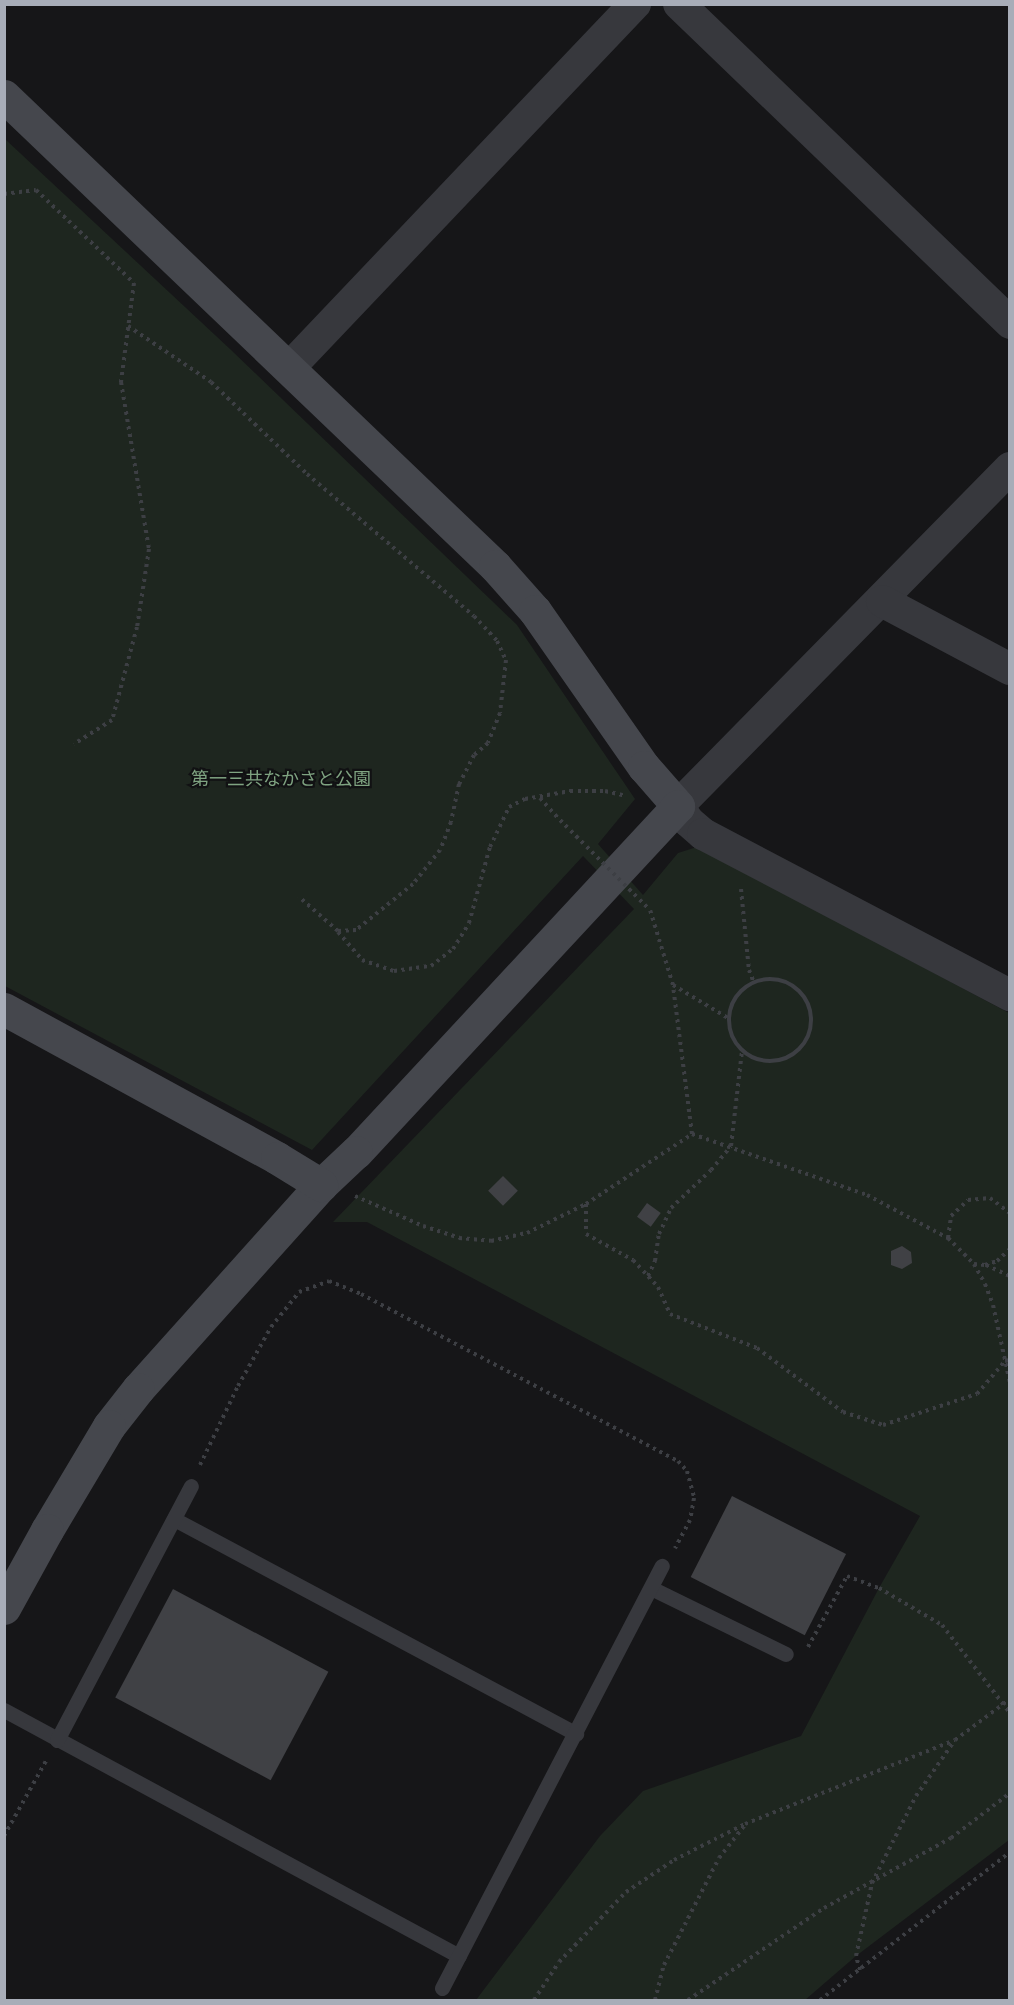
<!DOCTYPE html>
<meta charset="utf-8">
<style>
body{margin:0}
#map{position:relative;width:1014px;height:2005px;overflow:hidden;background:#161618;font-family:Barlow,"Noto Sans JP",sans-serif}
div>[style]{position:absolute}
.green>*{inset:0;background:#1e261f}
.building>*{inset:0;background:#404145;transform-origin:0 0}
.path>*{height:4px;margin-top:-2px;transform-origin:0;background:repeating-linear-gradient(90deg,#3d3f44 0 3px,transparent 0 7.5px)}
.path>.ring{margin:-2px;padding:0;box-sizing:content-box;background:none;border:4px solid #3d3f44;border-radius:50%}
.lane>*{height:15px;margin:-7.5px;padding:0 7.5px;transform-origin:7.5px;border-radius:7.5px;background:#37383d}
.street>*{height:32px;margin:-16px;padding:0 16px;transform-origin:16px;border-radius:16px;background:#37383d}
.secondary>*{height:33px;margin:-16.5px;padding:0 16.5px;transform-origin:16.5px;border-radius:16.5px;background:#45474d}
.path-bridge>*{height:4px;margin-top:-2px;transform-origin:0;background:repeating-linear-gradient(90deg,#3d3f44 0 3px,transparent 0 7.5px)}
span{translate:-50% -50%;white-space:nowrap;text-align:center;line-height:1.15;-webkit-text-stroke:4.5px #111113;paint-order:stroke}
.park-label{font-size:18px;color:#7fa381}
.frame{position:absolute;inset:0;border:6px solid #a8adb8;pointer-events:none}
</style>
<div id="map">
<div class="green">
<div style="clip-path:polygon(5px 139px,230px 349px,517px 625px,635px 799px,598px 844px,643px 895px,678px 853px,697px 847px,1009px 1013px,1009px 1840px,856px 1956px,805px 2000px,476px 2000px,600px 1836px,643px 1791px,801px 1736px,879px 1588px,920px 1516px,367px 1222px,333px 1222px,634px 909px,583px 856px,312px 1150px,5px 986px)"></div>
</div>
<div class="building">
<div style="left:503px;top:1176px;width:21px;height:21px;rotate:45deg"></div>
<div style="left:647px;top:1203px;width:17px;height:17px;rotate:36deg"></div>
<div style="clip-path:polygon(902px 1246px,911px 1252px,912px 1263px,902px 1269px,891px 1265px,891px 1251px)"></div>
<div style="left:732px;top:1496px;width:128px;height:91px;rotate:27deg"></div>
<div style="left:173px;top:1589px;width:176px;height:123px;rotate:28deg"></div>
</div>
<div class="path">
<div style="left:4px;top:194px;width:32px;rotate:-7deg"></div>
<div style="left:36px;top:190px;width:135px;rotate:43.5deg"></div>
<div style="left:134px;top:283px;width:100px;rotate:97.5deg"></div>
<div style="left:121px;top:382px;width:169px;rotate:80.5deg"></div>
<div style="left:149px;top:549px;width:79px;rotate:98.7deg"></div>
<div style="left:137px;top:627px;width:96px;rotate:105deg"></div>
<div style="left:112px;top:720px;width:45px;rotate:147.7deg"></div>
<div style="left:128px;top:326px;width:100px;rotate:34deg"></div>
<div style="left:211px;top:382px;width:133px;rotate:43.8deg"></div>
<div style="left:307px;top:474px;width:219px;rotate:40.4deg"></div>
<div style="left:474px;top:616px;width:34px;rotate:47deg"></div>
<div style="left:497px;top:641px;width:21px;rotate:65deg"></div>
<div style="left:506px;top:660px;width:53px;rotate:96.5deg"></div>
<div style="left:500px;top:713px;width:32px;rotate:112deg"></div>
<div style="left:488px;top:743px;width:18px;rotate:139deg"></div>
<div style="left:474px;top:755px;width:33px;rotate:117deg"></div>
<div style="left:459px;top:784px;width:39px;rotate:102deg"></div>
<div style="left:451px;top:822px;width:30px;rotate:111deg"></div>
<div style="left:440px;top:850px;width:43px;rotate:128.5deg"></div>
<div style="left:413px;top:884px;width:73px;rotate:141.1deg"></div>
<div style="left:356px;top:930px;width:18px;rotate:177deg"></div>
<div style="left:338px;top:931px;width:52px;rotate:-138.9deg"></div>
<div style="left:540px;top:798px;width:30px;rotate:48deg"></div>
<div style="left:741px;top:889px;width:81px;rotate:84.4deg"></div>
<div style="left:749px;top:970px;width:14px;rotate:69deg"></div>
<div style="left:338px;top:932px;width:37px;rotate:49deg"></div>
<div style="left:362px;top:960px;width:34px;rotate:19deg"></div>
<div style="left:394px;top:971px;width:37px;rotate:-8deg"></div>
<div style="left:431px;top:966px;width:28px;rotate:-38deg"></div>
<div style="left:453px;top:949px;width:31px;rotate:-58deg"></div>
<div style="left:469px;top:923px;width:79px;rotate:-74.6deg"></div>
<div style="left:490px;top:847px;width:44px;rotate:-64.6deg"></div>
<div style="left:509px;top:807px;width:18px;rotate:-27deg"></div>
<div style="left:525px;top:799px;width:46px;rotate:-10.1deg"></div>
<div style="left:570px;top:791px;width:35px"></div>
<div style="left:605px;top:791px;width:22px;rotate:13deg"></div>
<div class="ring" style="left:729px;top:979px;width:78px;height:78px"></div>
<div style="left:673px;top:985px;width:64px;rotate:31deg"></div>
<div style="left:692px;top:1134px;width:185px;rotate:19.2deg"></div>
<div style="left:867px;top:1195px;width:92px;rotate:28deg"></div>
<div style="left:948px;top:1238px;width:37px;rotate:45deg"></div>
<div style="left:974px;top:1264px;width:23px;rotate:61deg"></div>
<div style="left:985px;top:1284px;width:22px;rotate:69deg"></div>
<div style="left:993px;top:1305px;width:80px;rotate:77.7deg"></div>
<div style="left:355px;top:1196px;width:74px;rotate:23.8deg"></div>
<div style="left:423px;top:1226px;width:38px;rotate:18deg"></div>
<div style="left:459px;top:1238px;width:32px;rotate:5deg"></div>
<div style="left:491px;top:1241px;width:37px;rotate:-13deg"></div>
<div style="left:527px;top:1233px;width:66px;rotate:-26.2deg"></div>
<div style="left:586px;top:1204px;width:127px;rotate:-33.4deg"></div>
<div style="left:692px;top:1134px;width:150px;rotate:-97.3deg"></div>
<div style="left:673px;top:985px;width:78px;rotate:-107deg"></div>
<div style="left:586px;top:1204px;width:30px;rotate:90deg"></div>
<div style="left:586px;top:1234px;width:54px;rotate:29deg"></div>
<div style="left:633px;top:1260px;width:37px;rotate:47deg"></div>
<div style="left:658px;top:1287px;width:30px;rotate:66deg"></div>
<div style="left:670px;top:1314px;width:93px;rotate:21.3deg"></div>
<div style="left:757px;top:1348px;width:107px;rotate:36.7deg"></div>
<div style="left:843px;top:1412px;width:42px;rotate:18deg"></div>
<div style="left:883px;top:1425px;width:99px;rotate:-18.3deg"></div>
<div style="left:977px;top:1394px;width:43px;rotate:-49.7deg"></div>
<div style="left:1005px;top:1361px;width:5px;rotate:-11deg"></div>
<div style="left:948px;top:1238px;width:22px;rotate:-82deg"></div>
<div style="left:951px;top:1216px;width:23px;rotate:-43deg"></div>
<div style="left:968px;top:1200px;width:22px;rotate:-5deg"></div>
<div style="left:990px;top:1198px;width:25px;rotate:37deg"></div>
<div style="left:974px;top:1264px;width:11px;rotate:5deg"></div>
<div style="left:985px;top:1265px;width:13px;rotate:-18deg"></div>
<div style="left:997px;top:1261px;width:18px;rotate:-43deg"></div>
<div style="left:986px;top:1265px;width:26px;rotate:25deg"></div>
<div style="left:648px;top:1276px;width:17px;rotate:-65deg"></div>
<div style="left:655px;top:1261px;width:27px;rotate:-82deg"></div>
<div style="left:659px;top:1234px;width:29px;rotate:-65deg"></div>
<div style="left:671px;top:1208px;width:55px;rotate:-43.5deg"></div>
<div style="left:711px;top:1170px;width:31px;rotate:-50deg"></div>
<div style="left:731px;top:1146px;width:96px;rotate:-83.4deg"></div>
<div style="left:200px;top:1465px;width:88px;rotate:-64.3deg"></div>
<div style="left:238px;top:1386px;width:68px;rotate:-60.8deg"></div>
<div style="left:271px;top:1327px;width:45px;rotate:-51.3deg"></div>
<div style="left:299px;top:1292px;width:32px;rotate:-20deg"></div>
<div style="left:329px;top:1281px;width:35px;rotate:22deg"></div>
<div style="left:361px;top:1294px;width:358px;rotate:27.8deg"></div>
<div style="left:678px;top:1461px;width:13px;rotate:48deg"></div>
<div style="left:687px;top:1471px;width:28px;rotate:75deg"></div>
<div style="left:694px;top:1498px;width:22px;rotate:100deg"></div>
<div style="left:690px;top:1520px;width:32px;rotate:118deg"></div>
<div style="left:808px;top:1647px;width:81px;rotate:-61.2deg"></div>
<div style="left:847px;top:1576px;width:34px;rotate:21deg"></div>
<div style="left:879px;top:1588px;width:73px;rotate:30.4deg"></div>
<div style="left:942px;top:1625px;width:111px;rotate:52.3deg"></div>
<div style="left:4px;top:1836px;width:88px;rotate:-60.8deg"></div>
<div style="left:860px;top:1970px;width:15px;rotate:-106deg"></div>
<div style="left:856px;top:1956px;width:75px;rotate:-77.6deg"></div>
<div style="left:872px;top:1883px;width:97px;rotate:-63.2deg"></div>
<div style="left:916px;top:1796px;width:68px;rotate:-55.1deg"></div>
<div style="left:955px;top:1740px;width:69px;rotate:-36.7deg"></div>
<div style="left:534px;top:2000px;width:45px;rotate:-56.7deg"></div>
<div style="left:559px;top:1962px;width:97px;rotate:-46.3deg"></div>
<div style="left:626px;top:1892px;width:58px;rotate:-33.7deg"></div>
<div style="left:674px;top:1860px;width:80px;rotate:-26.9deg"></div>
<div style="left:745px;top:1824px;width:226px;rotate:-21.8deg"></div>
<div style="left:655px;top:2000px;width:36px;rotate:-76deg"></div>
<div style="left:664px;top:1965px;width:120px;rotate:-62.8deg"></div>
<div style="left:719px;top:1858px;width:41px;rotate:-52deg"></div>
<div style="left:688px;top:2000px;width:164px;rotate:-34.1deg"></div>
<div style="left:824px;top:1908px;width:145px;rotate:-28.9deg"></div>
<div style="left:951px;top:1838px;width:74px;rotate:-37.3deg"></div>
<div style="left:820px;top:2000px;width:241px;rotate:-37.9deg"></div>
</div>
<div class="lane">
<div style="left:174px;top:1519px;width:456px;rotate:28.1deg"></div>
<div style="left:651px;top:1588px;width:150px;rotate:26.1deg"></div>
<div style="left:4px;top:1710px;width:517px;rotate:28.4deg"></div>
<div style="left:57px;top:1740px;width:287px;rotate:-62.2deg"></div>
<div style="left:442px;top:1988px;width:476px;rotate:-62.5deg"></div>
</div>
<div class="street">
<div style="left:679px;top:4px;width:460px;rotate:43.9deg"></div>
<div style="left:290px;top:367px;width:501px;rotate:-46.46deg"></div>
<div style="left:1010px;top:468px;width:474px;rotate:134.5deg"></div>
<div style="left:678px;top:806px;width:18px;rotate:56deg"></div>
<div style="left:688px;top:821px;width:20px;rotate:41deg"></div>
<div style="left:703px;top:834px;width:347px;rotate:27.7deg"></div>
<div style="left:882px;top:601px;width:145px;rotate:28deg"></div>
</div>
<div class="secondary">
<div style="left:4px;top:96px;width:680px;rotate:43.75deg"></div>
<div style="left:495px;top:566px;width:60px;rotate:48.4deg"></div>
<div style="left:535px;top:611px;width:190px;rotate:55.1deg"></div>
<div style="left:644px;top:767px;width:52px;rotate:48.9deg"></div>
<div style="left:678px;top:806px;width:473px;rotate:132.9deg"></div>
<div style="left:356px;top:1152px;width:48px;rotate:136.7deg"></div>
<div style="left:321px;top:1185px;width:274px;rotate:131.9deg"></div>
<div style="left:138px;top:1389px;width:47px;rotate:128.1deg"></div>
<div style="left:109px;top:1426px;width:121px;rotate:120.8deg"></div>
<div style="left:47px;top:1530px;width:89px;rotate:118.9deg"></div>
<div style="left:4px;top:1009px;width:311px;rotate:28.6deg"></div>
<div style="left:277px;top:1158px;width:52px;rotate:31.5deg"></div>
</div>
<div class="path-bridge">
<div style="left:560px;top:820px;width:127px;rotate:45deg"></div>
</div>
<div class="park-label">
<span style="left:281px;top:778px">第一三共なかさと公園</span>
</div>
<div class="frame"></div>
</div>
